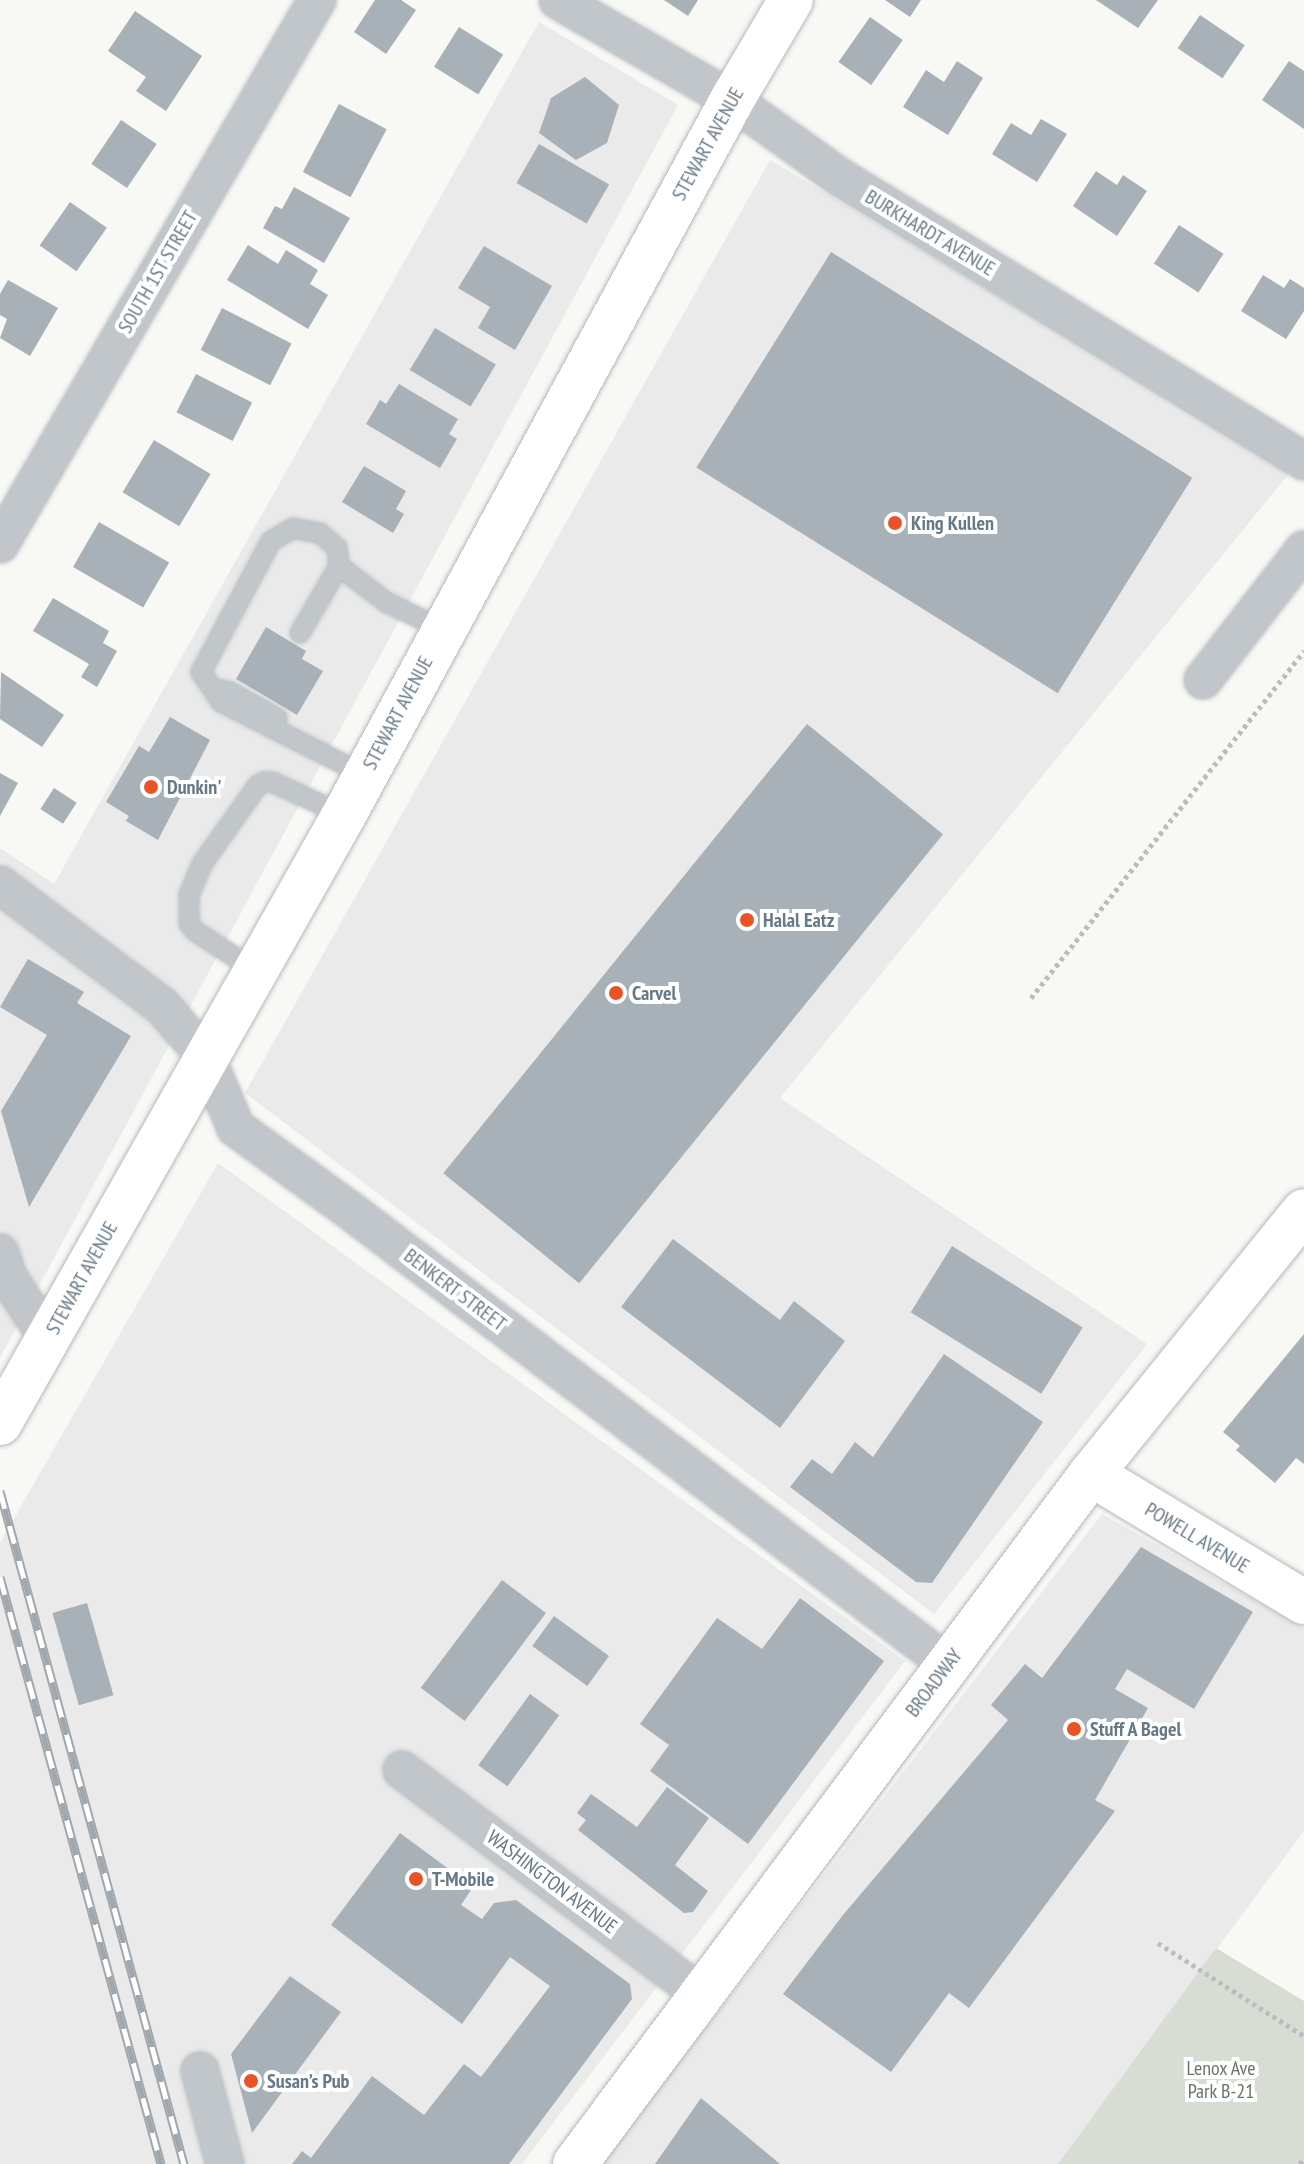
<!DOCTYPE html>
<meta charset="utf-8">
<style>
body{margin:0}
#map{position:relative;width:1304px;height:2164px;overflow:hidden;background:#f8f8f5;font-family:"PT Sans Narrow",sans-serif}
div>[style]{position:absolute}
.built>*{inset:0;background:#e9eae9}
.green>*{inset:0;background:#d8ddd4}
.building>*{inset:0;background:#a8b1b7;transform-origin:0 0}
.path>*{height:5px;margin-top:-2.5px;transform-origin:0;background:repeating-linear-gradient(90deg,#b9bdc0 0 4px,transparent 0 8px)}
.roads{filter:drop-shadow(0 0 2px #b3babe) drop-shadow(0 0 2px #b3babe)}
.service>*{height:18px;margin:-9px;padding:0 9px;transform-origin:9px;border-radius:9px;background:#c1c6ca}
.minor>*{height:36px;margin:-18px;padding:0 18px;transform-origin:18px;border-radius:18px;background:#c1c6ca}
.secondary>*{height:44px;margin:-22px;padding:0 22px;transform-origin:22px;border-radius:22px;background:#fff}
.rail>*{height:9px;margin-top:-4.5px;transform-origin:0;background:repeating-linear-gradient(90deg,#fff 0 18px,#a0a8ae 0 36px);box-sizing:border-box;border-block:2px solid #a0a8ae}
.dots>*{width:22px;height:22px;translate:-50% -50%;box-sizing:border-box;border:4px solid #fff;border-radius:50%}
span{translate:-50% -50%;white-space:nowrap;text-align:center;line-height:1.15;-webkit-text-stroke:8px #fff;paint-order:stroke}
.street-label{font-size:20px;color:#667987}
.poi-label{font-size:20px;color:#667987;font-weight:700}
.left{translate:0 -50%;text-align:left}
.park-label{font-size:20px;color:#667961}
</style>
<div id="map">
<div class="built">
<div style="clip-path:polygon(539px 22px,678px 105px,0 1358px,0 848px,54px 884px)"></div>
<div style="clip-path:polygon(770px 160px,1291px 471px,780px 1098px,1147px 1344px,934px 1614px,245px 1093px)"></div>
<div style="clip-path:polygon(218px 1163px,905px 1661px,522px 2164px,0 2164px,0 1543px)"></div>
<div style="clip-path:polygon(1102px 1514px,1304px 1628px,1304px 1831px,1058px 2164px,601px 2164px)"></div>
</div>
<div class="green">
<div style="clip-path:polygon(1216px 1948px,1304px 2001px,1304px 2164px,1058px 2164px)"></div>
</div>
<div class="building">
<div style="clip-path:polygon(375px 0,401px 0,416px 10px,386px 54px,354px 32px)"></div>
<div style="clip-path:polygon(664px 0,698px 0,688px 16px)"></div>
<div style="clip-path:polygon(885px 0,921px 0,910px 17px)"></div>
<div style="clip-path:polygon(1096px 0,1158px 0,1138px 28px)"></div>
<div style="clip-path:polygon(135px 11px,202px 56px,166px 111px,136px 91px,146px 77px,108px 51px)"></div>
<div style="left:1200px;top:15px;width:54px;height:40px;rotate:34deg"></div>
<div style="left:870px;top:17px;width:40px;height:55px;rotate:35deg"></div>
<div style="left:459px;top:27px;width:52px;height:47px;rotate:32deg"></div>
<div style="clip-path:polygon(957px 61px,983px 78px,948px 135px,903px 107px,926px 70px,944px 82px)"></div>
<div style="clip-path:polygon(1289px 61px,1304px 71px,1304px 129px,1262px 100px)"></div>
<div style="clip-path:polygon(585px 77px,619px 105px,607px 143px,576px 160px,539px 133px,551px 98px)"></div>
<div style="left:339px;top:104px;width:54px;height:77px;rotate:28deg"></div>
<div style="clip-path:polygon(1041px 119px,1067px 134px,1037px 182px,992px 154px,1011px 123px,1031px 135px)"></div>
<div style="left:121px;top:120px;width:43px;height:53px;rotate:34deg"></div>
<div style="left:539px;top:144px;width:81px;height:45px;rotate:30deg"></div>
<div style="clip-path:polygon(1096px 171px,1117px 185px,1123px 175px,1147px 191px,1117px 236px,1073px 206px)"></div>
<div style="clip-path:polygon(294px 187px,350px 218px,324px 263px,263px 228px,275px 206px,282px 209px)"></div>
<div style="left:70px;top:202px;width:45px;height:53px;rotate:35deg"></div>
<div style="left:1179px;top:225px;width:53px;height:46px;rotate:33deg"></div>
<div style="clip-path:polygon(248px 245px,278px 264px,286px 250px,318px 270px,310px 284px,328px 295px,308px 329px,227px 280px)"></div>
<div style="clip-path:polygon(484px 246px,552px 286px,515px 350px,478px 328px,490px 307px,458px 288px)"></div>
<div style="left:831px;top:252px;width:426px;height:254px;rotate:32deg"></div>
<div style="clip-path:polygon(1263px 275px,1284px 288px,1290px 279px,1304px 288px,1304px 311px,1286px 339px,1241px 311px)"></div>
<div style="clip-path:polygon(8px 280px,58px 308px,30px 356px,0 338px,7px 319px,0 315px,0 294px)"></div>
<div style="left:222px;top:308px;width:78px;height:47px;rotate:27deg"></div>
<div style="left:435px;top:328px;width:71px;height:49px;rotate:31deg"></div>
<div style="left:196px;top:374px;width:63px;height:43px;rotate:27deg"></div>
<div style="clip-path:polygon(399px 384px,458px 419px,449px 434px,457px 439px,440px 468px,366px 424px,380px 400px,386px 404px)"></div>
<div style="left:154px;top:440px;width:66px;height:61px;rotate:31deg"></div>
<div style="clip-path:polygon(364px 466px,406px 491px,396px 509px,404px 514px,393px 533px,342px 502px)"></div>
<div style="left:99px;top:522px;width:81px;height:52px;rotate:30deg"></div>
<div style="clip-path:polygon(53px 598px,109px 631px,103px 643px,117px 651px,97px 687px,81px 677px,89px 664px,33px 631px)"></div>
<div style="clip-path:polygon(266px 627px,306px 651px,302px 659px,323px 671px,297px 715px,236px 679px)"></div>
<div style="clip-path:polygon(1px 672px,64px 715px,42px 747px,0 719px)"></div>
<div style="clip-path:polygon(170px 717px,210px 740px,158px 840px,126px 821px,129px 816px,106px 802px,139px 746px,149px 752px)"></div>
<div style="left:807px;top:724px;width:175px;height:578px;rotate:39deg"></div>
<div style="clip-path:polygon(0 773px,18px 783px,0 816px)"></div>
<div style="left:54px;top:788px;width:27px;height:25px;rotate:33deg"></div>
<div style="clip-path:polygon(28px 959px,84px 992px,77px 1003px,131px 1036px,29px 1207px,1px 1111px,47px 1035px,0 1007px)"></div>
<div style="clip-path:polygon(673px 1239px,780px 1320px,794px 1301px,845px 1341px,780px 1428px,621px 1307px)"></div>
<div style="left:952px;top:1246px;width:154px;height:78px;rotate:32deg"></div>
<div style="clip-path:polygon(1304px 1334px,1304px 1464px,1296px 1458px,1275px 1483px,1236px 1450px,1240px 1446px,1223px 1432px)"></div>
<div style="clip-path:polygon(944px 1354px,1043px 1422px,932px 1583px,916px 1582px,790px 1487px,812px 1459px,832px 1474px,855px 1442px,873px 1457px)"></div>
<div style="clip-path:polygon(1141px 1547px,1253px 1612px,1194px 1709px,1127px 1669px,1115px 1689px,1148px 1708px,1095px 1800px,1115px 1811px,969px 2008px,949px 1993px,891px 2072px,783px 1994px,843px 1915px,1008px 1720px,991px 1705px,1025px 1664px,1042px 1678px)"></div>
<div style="left:502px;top:1580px;width:55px;height:135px;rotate:37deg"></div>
<div style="clip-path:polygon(800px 1598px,884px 1661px,748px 1844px,650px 1771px,669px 1745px,640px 1724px,717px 1618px,762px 1649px)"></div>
<div style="left:87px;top:1603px;width:96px;height:36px;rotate:74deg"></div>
<div style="left:554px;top:1616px;width:68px;height:37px;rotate:36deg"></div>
<div style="left:530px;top:1694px;width:36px;height:88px;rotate:36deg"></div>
<div style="clip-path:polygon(667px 1787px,709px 1818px,675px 1865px,708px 1891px,693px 1912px,684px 1913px,578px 1830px,586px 1820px,577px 1813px,591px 1794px,637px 1827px)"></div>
<div style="clip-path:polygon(400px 1833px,473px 1887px,461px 1905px,482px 1919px,494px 1903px,516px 1900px,630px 1984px,632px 1999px,509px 2164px,292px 2164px,302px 2151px,311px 2158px,372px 2076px,424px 2115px,464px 2064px,481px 2077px,550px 1986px,510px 1957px,462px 2024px,331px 1925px)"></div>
<div style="clip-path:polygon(290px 1976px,341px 2012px,252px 2133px,231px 2054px)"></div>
<div style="clip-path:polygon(701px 2098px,780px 2164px,655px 2164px)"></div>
</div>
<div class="path">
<div style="left:1031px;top:998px;width:442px;rotate:-51.8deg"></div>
<div style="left:1158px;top:1943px;width:173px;rotate:32.5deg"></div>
<div style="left:1300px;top:2164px;width:8px;rotate:-60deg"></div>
</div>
<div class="roads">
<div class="service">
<div style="left:339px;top:566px;width:59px;rotate:37.5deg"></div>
<div style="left:386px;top:602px;width:62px;rotate:25.7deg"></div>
<div style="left:300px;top:633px;width:78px;rotate:-59.8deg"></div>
<div style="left:339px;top:566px;width:18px;rotate:-96deg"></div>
<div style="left:337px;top:548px;width:23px;rotate:-139deg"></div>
<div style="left:320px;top:533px;width:27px;rotate:-170deg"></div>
<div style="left:293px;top:528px;width:26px;rotate:149deg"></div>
<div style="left:271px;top:541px;width:149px;rotate:118.1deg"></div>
<div style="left:201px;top:672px;width:36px;rotate:56deg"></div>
<div style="left:221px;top:702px;width:161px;rotate:26.9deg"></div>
<div style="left:212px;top:688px;width:18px;rotate:13deg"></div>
<div style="left:230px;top:692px;width:54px;rotate:29deg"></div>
<div style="left:256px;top:971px;width:73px;rotate:-146.7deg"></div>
<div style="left:195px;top:931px;width:10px;rotate:-127deg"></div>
<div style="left:189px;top:923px;width:28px;rotate:-90deg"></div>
<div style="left:189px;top:895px;width:34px;rotate:-67deg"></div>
<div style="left:202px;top:864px;width:97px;rotate:-54.7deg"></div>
<div style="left:258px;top:785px;width:7px;rotate:-27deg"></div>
<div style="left:264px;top:782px;width:8px"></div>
<div style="left:272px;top:782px;width:79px;rotate:24.6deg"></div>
</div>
<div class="minor">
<div style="left:558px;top:0;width:201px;rotate:29.9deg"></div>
<div style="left:732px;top:100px;width:130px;rotate:35.6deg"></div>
<div style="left:838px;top:176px;width:546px;rotate:31.45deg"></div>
<div style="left:0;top:544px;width:630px;rotate:-59.77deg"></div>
<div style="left:1203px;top:680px;width:165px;rotate:-52.2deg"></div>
<div style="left:0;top:885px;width:202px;rotate:36.8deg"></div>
<div style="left:162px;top:1006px;width:67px;rotate:49.2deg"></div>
<div style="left:206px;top:1057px;width:77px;rotate:67.1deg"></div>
<div style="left:236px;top:1128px;width:143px;rotate:35.9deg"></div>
<div style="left:352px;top:1212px;width:748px;rotate:37.18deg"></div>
<div style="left:0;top:1253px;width:25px;rotate:72deg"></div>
<div style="left:8px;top:1277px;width:74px;rotate:57.2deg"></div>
<div style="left:402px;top:1770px;width:375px;rotate:36.9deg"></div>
<div style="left:200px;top:2071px;width:96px;rotate:75deg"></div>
</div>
<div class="secondary">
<div style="left:0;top:1423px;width:699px;rotate:-60.5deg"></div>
<div style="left:344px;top:815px;width:813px;rotate:-61.51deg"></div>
<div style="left:732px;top:100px;width:116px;rotate:-59.5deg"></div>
<div style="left:1091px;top:1474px;width:249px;rotate:31deg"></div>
<div style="left:575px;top:2164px;width:862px;rotate:-53.21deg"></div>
<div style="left:1091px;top:1474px;width:338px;rotate:-51deg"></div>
</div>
</div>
<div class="rail">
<div style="left:0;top:1491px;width:698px;rotate:74.71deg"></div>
<div style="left:0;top:1577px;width:609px;rotate:74.66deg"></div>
</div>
<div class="dots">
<div style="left:895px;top:523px;background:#e95325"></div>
<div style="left:151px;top:787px;background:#e95325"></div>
<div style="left:747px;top:920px;background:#e95325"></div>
<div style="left:616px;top:993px;background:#e95325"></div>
<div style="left:1074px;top:1729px;background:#e95325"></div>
<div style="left:416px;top:1879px;background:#e95325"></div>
<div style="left:251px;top:2081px;background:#e95325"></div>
</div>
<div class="street-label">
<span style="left:708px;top:144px;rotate:-61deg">STEWART AVENUE</span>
<span style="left:930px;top:233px;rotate:31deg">BURKHARDT AVENUE</span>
<span style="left:158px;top:272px;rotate:-60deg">SOUTH 1ST STREET</span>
<span style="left:398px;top:713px;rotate:-62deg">STEWART AVENUE</span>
<span style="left:82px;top:1278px;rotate:-61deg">STEWART AVENUE</span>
<span style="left:455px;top:1290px;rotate:37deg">BENKERT STREET</span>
<span style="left:1197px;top:1538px;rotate:31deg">POWELL AVENUE</span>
<span style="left:934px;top:1683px;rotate:-53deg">BROADWAY</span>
<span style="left:552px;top:1882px;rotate:37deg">WASHINGTON AVENUE</span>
</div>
<div class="poi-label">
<span class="left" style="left:911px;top:523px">King Kullen</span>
<span class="left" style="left:167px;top:787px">Dunkin'</span>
<span class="left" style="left:763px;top:920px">Halal Eatz</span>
<span class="left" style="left:632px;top:993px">Carvel</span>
<span class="left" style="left:1090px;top:1729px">Stuff A Bagel</span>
<span class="left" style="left:432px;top:1879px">T-Mobile</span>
<span class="left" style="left:267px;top:2081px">Susan’s Pub</span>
</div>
<div class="park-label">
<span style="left:1221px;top:2080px">Lenox Ave<br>Park B-21</span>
</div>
</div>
